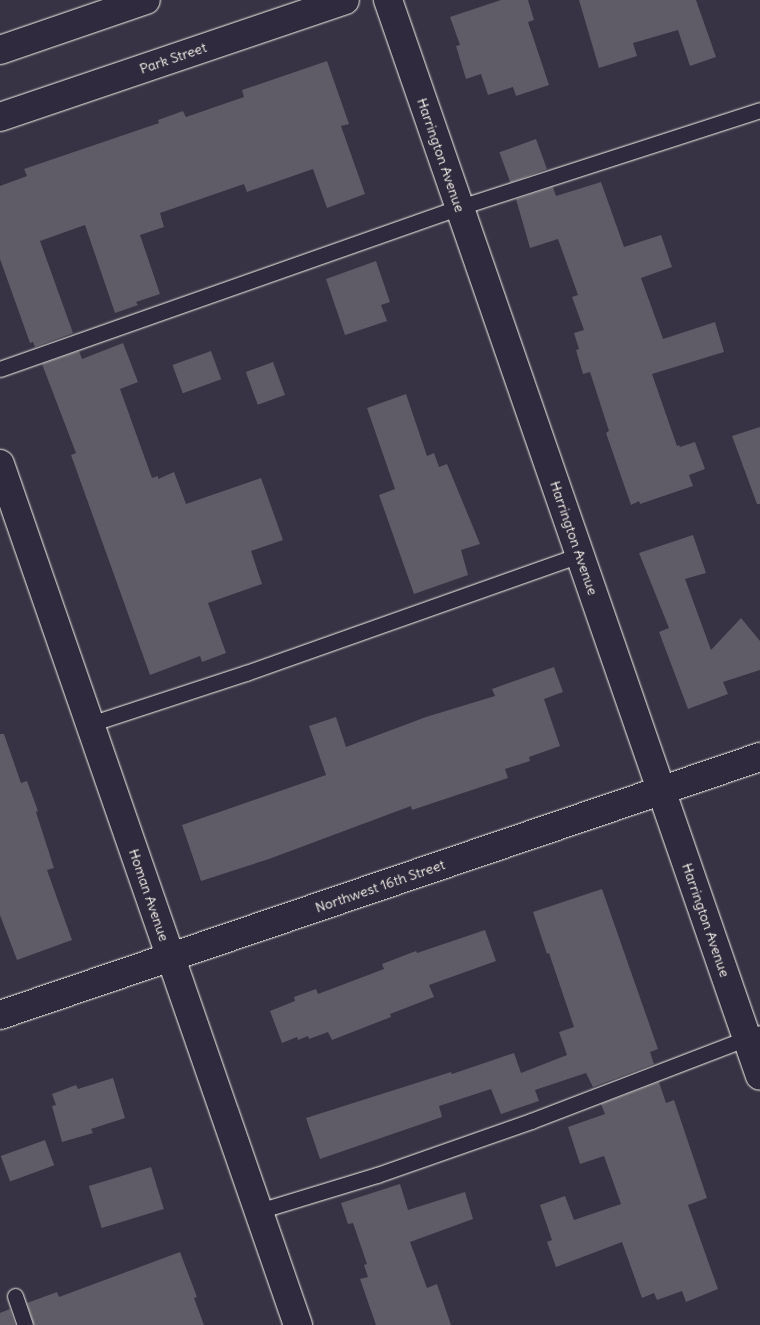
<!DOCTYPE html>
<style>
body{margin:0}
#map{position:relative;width:760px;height:1325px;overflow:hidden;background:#373244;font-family:Delius,sans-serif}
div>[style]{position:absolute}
.building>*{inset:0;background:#5f5c67;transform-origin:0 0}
.roads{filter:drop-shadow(0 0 1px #f4f1e8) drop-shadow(0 0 1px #f4f1e8)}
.lane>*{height:15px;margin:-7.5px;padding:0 7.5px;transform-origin:7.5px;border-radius:7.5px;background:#2f2a3d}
.street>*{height:28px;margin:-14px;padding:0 14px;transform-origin:14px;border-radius:14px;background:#2f2a3d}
span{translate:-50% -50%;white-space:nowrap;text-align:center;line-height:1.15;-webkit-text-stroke:4.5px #2f2a3d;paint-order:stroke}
.street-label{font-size:14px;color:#f4f1e8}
</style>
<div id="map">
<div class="building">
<div style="clip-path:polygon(501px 0,528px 0,534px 20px,528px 22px,549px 85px,516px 96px,513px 87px,488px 95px,481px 74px,466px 79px,456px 46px,460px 45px,450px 17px)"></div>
<div style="clip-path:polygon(579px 0,696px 0,716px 57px,690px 66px,678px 30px,633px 43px,637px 56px,599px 68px)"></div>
<div style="clip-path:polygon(327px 61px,349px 124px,341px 126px,365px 194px,327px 208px,313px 169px,247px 192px,244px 184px,160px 213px,164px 227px,140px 235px,160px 294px,136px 302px,138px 305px,115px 313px,85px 225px,40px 241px,73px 333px,35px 347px,33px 342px,30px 343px,0 259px,0 186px,27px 176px,24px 169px,159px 123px,158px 120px,183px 111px,186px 117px,244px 97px,242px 90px)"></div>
<div style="left:536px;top:139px;width:32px;height:39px;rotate:70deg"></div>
<div style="clip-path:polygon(601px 182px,624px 247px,661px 235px,672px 267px,641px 278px,663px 339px,715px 322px,724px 352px,652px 374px,677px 446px,679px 445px,680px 447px,695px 442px,705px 469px,689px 475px,693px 486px,640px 504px,639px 501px,631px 505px,606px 433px,609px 431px,590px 372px,583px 374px,576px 350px,579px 349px,574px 333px,584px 330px,572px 297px,578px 295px,558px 239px,530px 248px,516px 199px,553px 187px,556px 196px)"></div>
<div style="clip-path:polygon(376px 261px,390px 302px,381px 305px,387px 321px,345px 335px,326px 279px)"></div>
<div style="clip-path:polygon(123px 343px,138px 382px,120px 389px,152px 478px,158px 476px,158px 479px,174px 472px,186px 504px,261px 478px,283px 540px,251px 551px,262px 584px,208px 603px,226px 653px,202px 662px,200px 656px,150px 675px,71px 455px,76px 453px,42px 364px,79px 351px,82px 359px)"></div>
<div style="left:211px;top:351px;width:30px;height:41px;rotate:70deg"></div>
<div style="left:273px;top:362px;width:35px;height:29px;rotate:70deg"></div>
<div style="clip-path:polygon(406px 394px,427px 456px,434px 453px,439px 467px,447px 464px,480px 544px,461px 550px,468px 575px,414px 594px,379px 495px,395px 489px,367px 408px)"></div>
<div style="clip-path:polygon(760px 427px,760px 504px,757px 504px,732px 436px)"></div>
<div style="clip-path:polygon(693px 535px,706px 573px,685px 579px,711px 650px,741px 618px,760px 641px,760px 670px,723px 682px,728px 694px,688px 709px,659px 632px,669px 628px,639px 553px)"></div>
<div style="clip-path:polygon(554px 667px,563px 692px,544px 699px,560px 746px,529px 757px,530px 761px,505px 769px,508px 778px,412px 810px,411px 806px,269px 859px,201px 881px,182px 825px,326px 775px,309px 726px,336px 717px,346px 747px,426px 717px,495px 696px,492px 689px)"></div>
<div style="clip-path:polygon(0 734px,4px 734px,21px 783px,27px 781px,38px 811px,36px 812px,54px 868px,47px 870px,72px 940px,17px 960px,0 915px)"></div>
<div style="clip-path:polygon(602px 889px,658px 1049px,650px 1052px,654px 1064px,593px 1087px,586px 1073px,535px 1090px,539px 1101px,501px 1114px,491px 1089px,439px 1106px,442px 1117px,320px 1159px,306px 1118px,451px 1072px,452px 1074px,514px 1053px,521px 1073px,567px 1055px,559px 1032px,574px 1027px,549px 953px,547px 954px,533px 912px)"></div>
<div style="clip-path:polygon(485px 930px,496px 961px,429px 985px,434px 997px,390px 1014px,391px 1017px,332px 1040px,328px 1032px,309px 1039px,308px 1036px,298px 1040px,297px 1037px,282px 1043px,270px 1011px,295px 1001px,294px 997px,316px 989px,318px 994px,384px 969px,382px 964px,416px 951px,417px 953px)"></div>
<div style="clip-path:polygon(113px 1078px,125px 1118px,91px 1129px,93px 1133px,62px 1142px,52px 1106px,56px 1105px,52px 1094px,76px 1085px,78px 1089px)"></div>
<div style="clip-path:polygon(659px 1082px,666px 1103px,674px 1100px,707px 1198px,688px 1205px,718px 1289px,686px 1302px,682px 1291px,657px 1300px,654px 1293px,642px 1298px,622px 1242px,556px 1267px,547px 1242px,552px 1240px,540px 1205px,565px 1196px,574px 1220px,621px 1204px,604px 1156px,580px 1164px,568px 1127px,605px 1114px,601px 1104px)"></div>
<div style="left:45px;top:1140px;width:27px;height:47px;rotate:70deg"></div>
<div style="left:151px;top:1167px;width:44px;height:65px;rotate:73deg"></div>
<div style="clip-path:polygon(400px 1184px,408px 1210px,465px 1192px,473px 1219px,410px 1242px,427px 1288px,437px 1284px,451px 1325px,376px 1325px,360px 1279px,368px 1277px,364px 1265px,367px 1264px,353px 1223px,348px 1224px,341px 1203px)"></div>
<div style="clip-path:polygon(180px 1252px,197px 1297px,194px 1298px,204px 1325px,34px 1325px,27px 1303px,57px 1292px,59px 1297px)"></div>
<div style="clip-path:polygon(10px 1309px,15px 1325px,0 1325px,0 1313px)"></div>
</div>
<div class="roads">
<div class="lane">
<div style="left:0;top:369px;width:488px;rotate:-19.4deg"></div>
<div style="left:460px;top:207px;width:315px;rotate:-17.9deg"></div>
<div style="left:90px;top:724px;width:164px;rotate:-18.1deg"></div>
<div style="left:246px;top:673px;width:354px;rotate:-19.5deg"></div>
<div style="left:259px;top:1211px;width:123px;rotate:-17deg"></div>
<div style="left:377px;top:1175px;width:163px;rotate:-19.3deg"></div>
<div style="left:531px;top:1121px;width:245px;rotate:-21deg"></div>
<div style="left:15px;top:1296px;width:31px;rotate:71deg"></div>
</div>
<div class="street">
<div style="left:388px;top:0;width:1138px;rotate:70.93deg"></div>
<div style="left:0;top:50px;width:154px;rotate:-18.9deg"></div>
<div style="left:0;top:117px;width:364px;rotate:-18.7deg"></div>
<div style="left:0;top:464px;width:911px;rotate:70.91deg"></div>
<div style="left:0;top:1015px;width:803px;rotate:-18.75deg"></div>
</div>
</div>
<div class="street-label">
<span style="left:173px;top:58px;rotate:-19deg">Park Street</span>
<span style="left:441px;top:155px;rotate:71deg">Harrington Avenue</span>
<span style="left:574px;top:538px;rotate:71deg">Harrington Avenue</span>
<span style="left:380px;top:886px;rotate:-19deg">Northwest 16th Street</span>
<span style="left:149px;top:895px;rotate:71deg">Homan Avenue</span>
<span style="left:706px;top:920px;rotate:71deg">Harrington Avenue</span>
</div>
</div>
